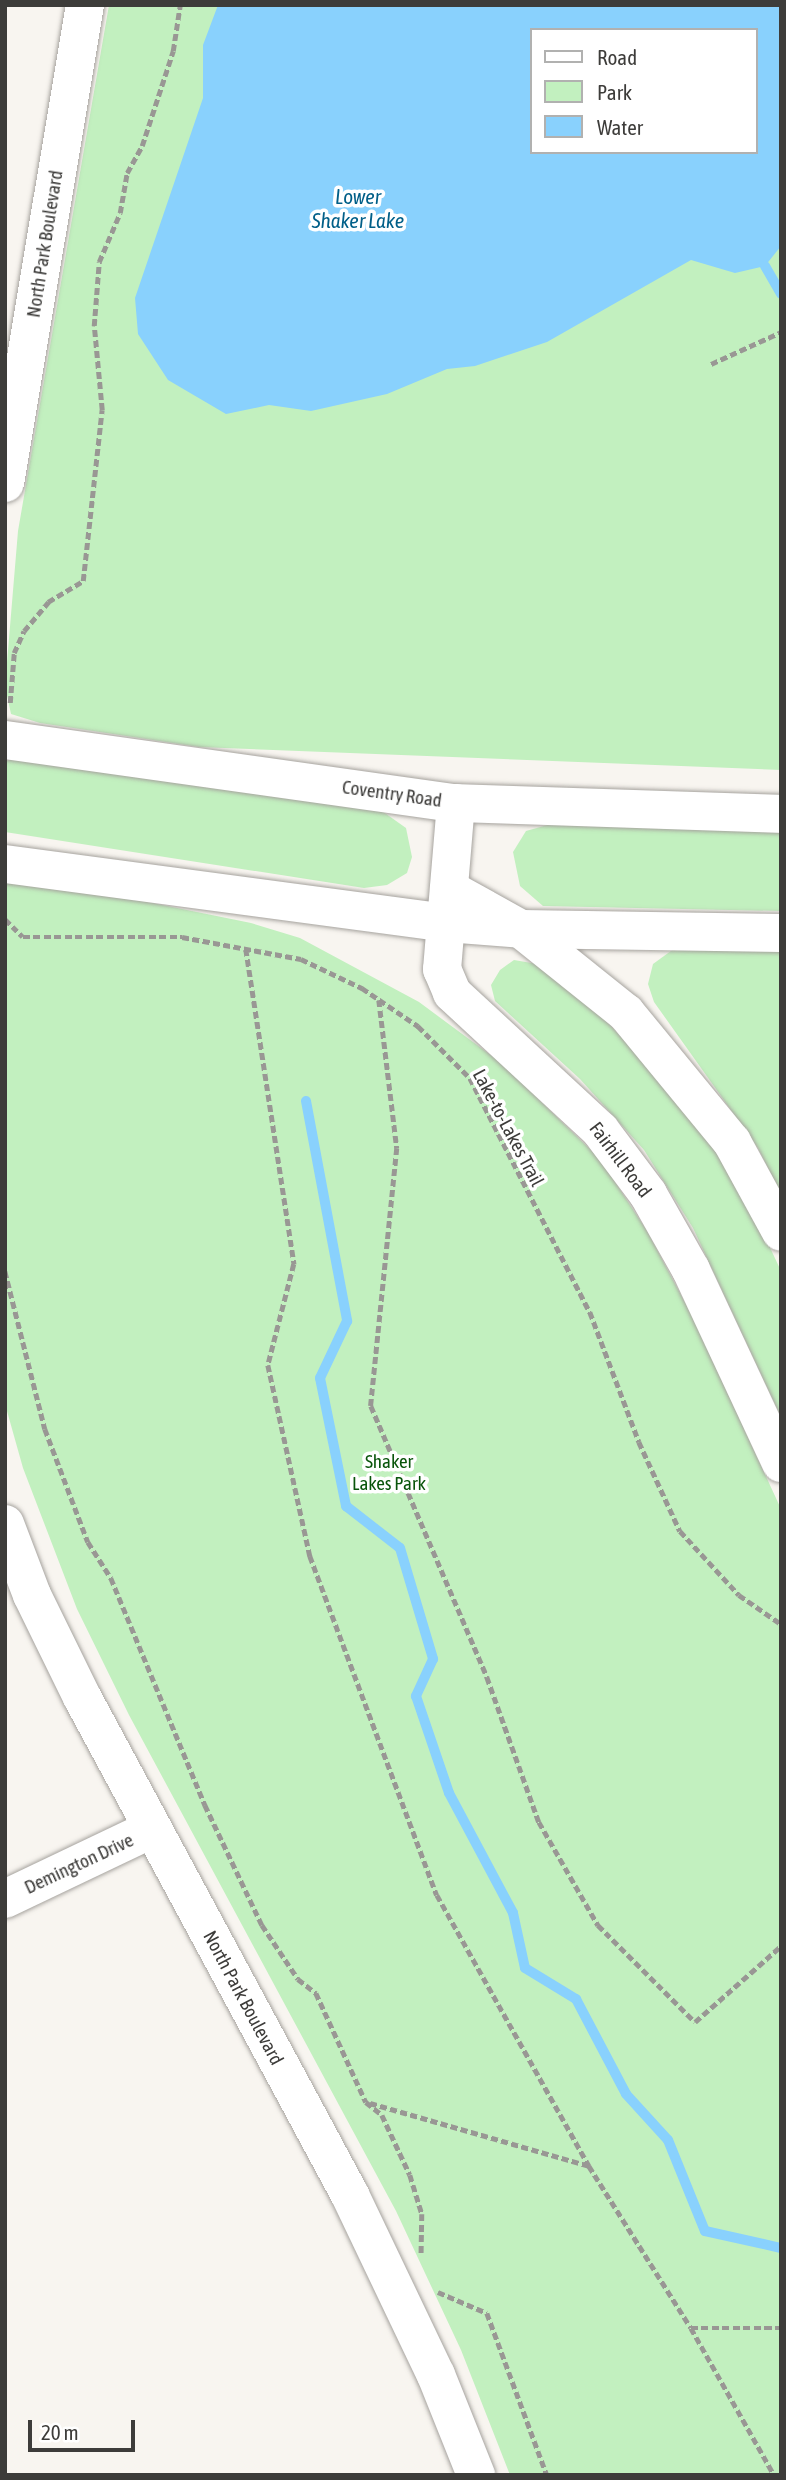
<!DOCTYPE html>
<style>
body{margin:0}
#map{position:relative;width:786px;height:2480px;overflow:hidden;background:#f8f5f0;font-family:"Asap Condensed",sans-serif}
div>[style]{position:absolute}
.green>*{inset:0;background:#c2f0bf}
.water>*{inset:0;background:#89d1fd}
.stream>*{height:10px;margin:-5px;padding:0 5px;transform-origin:5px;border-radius:5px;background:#89d1fd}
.path>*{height:4.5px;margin-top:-2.25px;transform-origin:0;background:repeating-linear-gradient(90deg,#999794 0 7px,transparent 0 10.5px)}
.roads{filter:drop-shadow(0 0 2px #a6a39e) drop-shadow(0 0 2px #a6a39e)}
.tertiary>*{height:38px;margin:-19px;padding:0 19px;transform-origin:19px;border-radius:19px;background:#fff}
.secondary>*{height:38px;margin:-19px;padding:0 19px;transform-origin:19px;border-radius:19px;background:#fff}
span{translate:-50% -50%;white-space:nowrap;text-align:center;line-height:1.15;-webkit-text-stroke:7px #fff;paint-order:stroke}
.street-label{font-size:19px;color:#3d3c3a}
.park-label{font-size:19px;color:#09550b}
.water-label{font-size:21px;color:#015f88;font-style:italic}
.frame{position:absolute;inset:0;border:7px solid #3d3c3a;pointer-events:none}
.legend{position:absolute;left:530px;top:28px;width:228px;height:126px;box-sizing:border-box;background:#fff;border:2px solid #b1b1b0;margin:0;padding:9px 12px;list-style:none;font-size:21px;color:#3d3c3a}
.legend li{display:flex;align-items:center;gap:14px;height:35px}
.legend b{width:35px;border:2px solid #b1b1b0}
.scale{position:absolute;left:28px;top:2420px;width:107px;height:32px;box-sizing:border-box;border:4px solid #3d3c3a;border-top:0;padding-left:9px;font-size:21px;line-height:24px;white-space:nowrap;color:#3d3c3a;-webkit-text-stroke:5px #fff;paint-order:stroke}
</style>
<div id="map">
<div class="green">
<div style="clip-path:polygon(evenodd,109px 5px,781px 5px,781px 770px,199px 747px,40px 723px,11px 714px,5px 686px,18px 531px,109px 5px,532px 30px,756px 30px,756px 152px,532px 152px,532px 30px)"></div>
<div style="clip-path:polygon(14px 759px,382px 811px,406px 828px,412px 857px,407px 873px,387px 885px,364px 888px,5px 832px,5px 761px)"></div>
<div style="clip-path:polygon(558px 822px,781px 833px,781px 911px,543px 906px,520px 886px,513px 852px,526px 831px)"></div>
<div style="clip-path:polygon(5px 873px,251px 923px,300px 938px,419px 1002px,500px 1062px,600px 1159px,647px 1231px,691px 1314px,781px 1509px,781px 2475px,510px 2475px,461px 2350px,396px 2211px,129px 1715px,77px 1609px,23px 1468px,5px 1404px)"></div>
<div style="clip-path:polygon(675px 948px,781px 951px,781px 1194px,758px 1148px,654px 1002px,648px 984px,653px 964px)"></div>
<div style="clip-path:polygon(514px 960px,537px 964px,602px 1017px,685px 1103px,752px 1209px,781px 1271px,781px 1417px,693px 1228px,644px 1150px,580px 1079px,495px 1001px,491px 985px,500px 970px)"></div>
</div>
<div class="water">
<div style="clip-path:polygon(evenodd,218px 5px,781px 5px,781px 246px,765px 266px,735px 273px,691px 260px,547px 342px,475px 366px,447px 369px,387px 394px,311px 411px,269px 405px,226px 414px,168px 380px,138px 334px,135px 298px,203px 98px,203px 45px,218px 5px,532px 30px,756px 30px,756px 152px,532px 152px,532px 30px)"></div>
</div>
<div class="stream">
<div style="left:765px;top:266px;width:32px;rotate:60deg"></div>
<div style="left:306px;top:1101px;width:224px;rotate:79.4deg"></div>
<div style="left:347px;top:1321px;width:63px;rotate:115.3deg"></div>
<div style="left:320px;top:1378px;width:131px;rotate:78.5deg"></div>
<div style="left:346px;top:1506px;width:68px;rotate:37.9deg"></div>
<div style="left:400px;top:1548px;width:116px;rotate:73.4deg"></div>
<div style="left:433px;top:1659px;width:41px;rotate:114.7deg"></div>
<div style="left:416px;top:1696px;width:102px;rotate:71.2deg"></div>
<div style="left:449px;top:1793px;width:136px;rotate:61.9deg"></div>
<div style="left:513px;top:1913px;width:56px;rotate:77.7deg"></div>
<div style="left:525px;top:1968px;width:60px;rotate:31.3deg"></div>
<div style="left:576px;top:1999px;width:107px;rotate:62.2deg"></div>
<div style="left:626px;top:2094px;width:62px;rotate:47.6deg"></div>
<div style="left:668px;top:2140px;width:98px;rotate:67.9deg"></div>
<div style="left:705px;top:2231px;width:78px;rotate:12.6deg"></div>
</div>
<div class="path">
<div style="left:711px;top:364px;width:77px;rotate:-24.6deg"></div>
<div style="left:10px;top:703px;width:50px;rotate:-85.4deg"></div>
<div style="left:14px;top:653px;width:24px;rotate:-66deg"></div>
<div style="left:24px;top:631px;width:38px;rotate:-50deg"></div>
<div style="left:48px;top:602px;width:41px;rotate:-31deg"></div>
<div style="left:83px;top:581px;width:172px;rotate:-83.7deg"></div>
<div style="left:102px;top:410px;width:84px;rotate:-95.4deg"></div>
<div style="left:94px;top:326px;width:64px;rotate:-85.5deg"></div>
<div style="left:99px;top:262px;width:53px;rotate:-66.8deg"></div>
<div style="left:120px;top:213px;width:41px;rotate:-80.1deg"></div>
<div style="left:127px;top:173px;width:31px;rotate:-61deg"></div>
<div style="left:142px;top:146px;width:100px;rotate:-71.9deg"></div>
<div style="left:173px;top:51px;width:47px;rotate:-81.3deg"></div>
<div style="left:5px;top:919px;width:25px;rotate:45deg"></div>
<div style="left:23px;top:937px;width:159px"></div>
<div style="left:182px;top:937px;width:121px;rotate:10.5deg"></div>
<div style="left:301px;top:959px;width:68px;rotate:25.4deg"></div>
<div style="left:362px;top:988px;width:68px;rotate:34.2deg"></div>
<div style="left:418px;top:1026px;width:74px;rotate:45deg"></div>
<div style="left:470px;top:1078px;width:263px;rotate:62.9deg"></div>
<div style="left:590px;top:1312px;width:139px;rotate:69.3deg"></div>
<div style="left:639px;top:1442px;width:98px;rotate:65.3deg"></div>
<div style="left:680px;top:1531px;width:87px;rotate:47.3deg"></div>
<div style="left:739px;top:1595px;width:51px;rotate:34.6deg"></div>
<div style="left:246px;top:949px;width:319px;rotate:81.3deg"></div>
<div style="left:294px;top:1264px;width:104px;rotate:104.4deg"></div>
<div style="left:268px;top:1365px;width:196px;rotate:77.6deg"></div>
<div style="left:310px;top:1556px;width:362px;rotate:69.5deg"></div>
<div style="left:437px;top:1895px;width:311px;rotate:60.7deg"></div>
<div style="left:379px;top:1000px;width:149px;rotate:83.1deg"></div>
<div style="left:397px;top:1148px;width:259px;rotate:95.8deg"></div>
<div style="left:371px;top:1406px;width:295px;rotate:66.8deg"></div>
<div style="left:487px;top:1677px;width:154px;rotate:70.3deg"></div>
<div style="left:539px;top:1822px;width:119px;rotate:60.2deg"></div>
<div style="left:598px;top:1925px;width:137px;rotate:45deg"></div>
<div style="left:695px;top:2022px;width:115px;rotate:-41.5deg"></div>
<div style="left:5px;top:1271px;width:163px;rotate:75.8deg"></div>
<div style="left:45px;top:1429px;width:121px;rotate:69.2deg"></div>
<div style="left:88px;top:1542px;width:43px;rotate:57.4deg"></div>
<div style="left:111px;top:1578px;width:246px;rotate:67.5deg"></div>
<div style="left:205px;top:1805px;width:133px;rotate:64.6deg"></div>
<div style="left:262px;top:1925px;width:65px;rotate:56.3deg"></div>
<div style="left:298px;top:1979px;width:23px;rotate:38deg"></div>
<div style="left:316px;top:1993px;width:120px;rotate:65.4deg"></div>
<div style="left:366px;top:2102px;width:21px;rotate:39deg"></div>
<div style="left:382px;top:2115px;width:66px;rotate:65deg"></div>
<div style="left:410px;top:2175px;width:41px;rotate:72.9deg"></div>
<div style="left:422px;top:2214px;width:39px;rotate:91deg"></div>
<div style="left:370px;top:2103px;width:228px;rotate:16deg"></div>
<div style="left:589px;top:2166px;width:191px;rotate:57.8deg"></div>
<div style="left:691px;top:2328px;width:90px"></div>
<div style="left:438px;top:2292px;width:53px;rotate:23.2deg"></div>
<div style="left:487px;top:2313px;width:173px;rotate:69.7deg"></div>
<div style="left:691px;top:2328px;width:169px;rotate:60.5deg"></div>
</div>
<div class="roads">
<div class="tertiary">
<div style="left:5px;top:483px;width:485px;rotate:-80.5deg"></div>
<div style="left:456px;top:803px;width:325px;rotate:1.9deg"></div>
<div style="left:447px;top:923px;width:74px;rotate:4.6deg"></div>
<div style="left:521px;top:929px;width:260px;rotate:0.9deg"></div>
<div style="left:5px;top:1524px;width:76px;rotate:69.2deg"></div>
<div style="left:32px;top:1595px;width:114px;rotate:63.9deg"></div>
<div style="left:82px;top:1697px;width:566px;rotate:61.71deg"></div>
<div style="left:350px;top:2195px;width:199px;rotate:64.5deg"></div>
<div style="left:436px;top:2375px;width:108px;rotate:68.2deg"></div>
<div style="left:5px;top:1899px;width:163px;rotate:-25.5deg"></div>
</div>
<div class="secondary">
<div style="left:5px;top:740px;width:455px;rotate:8deg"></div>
<div style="left:456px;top:803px;width:167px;rotate:94.8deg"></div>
<div style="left:442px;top:969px;width:26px;rotate:67deg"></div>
<div style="left:452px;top:993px;width:202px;rotate:42.8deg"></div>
<div style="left:600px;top:1130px;width:80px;rotate:53.1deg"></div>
<div style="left:648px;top:1194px;width:87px;rotate:60.5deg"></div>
<div style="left:691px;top:1270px;width:213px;rotate:65deg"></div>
<div style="left:5px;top:864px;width:446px;rotate:7.6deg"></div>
<div style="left:449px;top:889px;width:82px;rotate:29.1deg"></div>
<div style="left:521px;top:929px;width:134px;rotate:38.7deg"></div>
<div style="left:626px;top:1013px;width:167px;rotate:50.6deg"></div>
<div style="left:732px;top:1142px;width:102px;rotate:61.4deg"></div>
</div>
</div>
<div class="street-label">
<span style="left:45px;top:244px;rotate:-81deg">North Park Boulevard</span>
<span style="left:392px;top:794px;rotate:8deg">Coventry Road</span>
<span style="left:508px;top:1128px;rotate:62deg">Lake-to-Lakes Trail</span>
<span style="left:620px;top:1160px;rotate:53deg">Fairhill Road</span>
<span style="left:79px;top:1864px;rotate:-25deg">Demington Drive</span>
<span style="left:243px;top:1998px;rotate:62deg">North Park Boulevard</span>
</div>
<div class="park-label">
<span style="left:389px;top:1473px">Shaker<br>Lakes Park</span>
</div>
<div class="water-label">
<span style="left:358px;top:208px">Lower<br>Shaker Lake</span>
</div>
<div class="frame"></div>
<ul class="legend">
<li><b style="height:9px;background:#fff"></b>Road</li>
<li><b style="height:19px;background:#c2f0bf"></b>Park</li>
<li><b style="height:19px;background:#89d1fd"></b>Water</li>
</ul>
<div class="scale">20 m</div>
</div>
